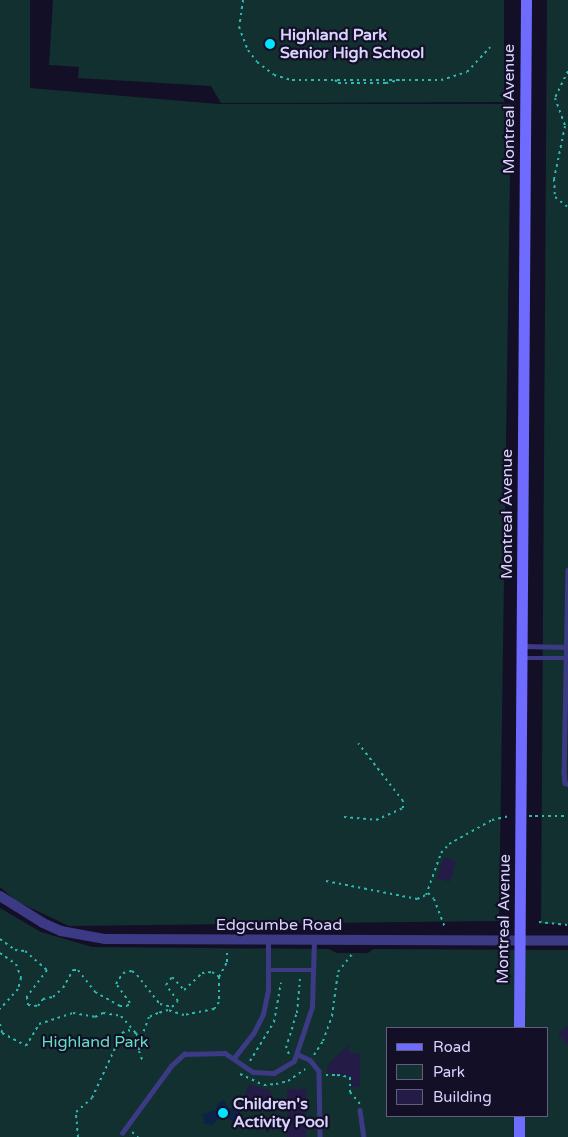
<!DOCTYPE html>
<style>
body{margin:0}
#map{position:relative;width:568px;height:1137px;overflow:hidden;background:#130f26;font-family:"Varela Round",sans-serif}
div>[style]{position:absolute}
.green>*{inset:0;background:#12302f}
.water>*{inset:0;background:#0c2248}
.building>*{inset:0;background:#241b47;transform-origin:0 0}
.path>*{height:2px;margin-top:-1px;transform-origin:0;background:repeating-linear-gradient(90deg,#2fb8b0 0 2.5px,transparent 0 6.5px)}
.service>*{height:4.5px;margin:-2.25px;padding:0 2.25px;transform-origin:2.25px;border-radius:2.25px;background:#3d3a85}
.tertiary>*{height:10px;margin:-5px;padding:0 5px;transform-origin:5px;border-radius:5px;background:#3d3a85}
.secondary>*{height:11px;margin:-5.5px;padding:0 5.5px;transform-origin:5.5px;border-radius:5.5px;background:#6f6bff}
.dots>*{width:14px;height:14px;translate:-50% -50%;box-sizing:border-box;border:2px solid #130f26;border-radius:50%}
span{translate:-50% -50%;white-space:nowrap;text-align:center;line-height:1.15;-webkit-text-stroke:4.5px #130f26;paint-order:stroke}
.poi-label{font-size:16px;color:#d9d4ff;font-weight:700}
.left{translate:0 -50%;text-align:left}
.street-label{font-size:16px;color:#d9d4ff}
.park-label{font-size:16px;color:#5fe0c0}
.legend{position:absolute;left:386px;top:1027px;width:162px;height:90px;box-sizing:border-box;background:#130f26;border:1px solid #625e7d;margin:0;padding:6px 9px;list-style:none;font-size:15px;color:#d9d4ff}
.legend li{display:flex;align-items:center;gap:10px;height:25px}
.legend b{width:25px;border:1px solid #625e7d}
</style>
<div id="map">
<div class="green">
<div style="clip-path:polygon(0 0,30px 0,30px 88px,218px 104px,511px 104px,499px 921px,69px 926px,16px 901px,0 887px)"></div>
<div style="clip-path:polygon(53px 0,504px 0,504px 102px,221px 103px,211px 86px,78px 78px,79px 67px,49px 65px)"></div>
<div style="clip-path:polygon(547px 0,568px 0,568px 924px,541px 924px)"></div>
<div style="clip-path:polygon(evenodd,0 908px,41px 932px,92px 947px,329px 949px,337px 953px,368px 953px,373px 949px,568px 950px,568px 1137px,0 1137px,0 908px,387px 1028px,547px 1028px,547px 1116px,387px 1116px,387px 1028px)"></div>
</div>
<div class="water">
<div style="clip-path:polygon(224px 1100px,229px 1108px,240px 1110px,240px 1119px,233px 1121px,221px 1116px,212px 1125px,204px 1124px,203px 1114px,215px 1110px,219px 1102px)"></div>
</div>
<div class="building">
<div style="left:444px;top:857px;width:13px;height:22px;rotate:18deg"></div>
<div style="clip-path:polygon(568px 1026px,568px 1045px,558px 1034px)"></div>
<div style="clip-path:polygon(349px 1044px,349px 1053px,360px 1053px,360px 1087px,351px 1087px,351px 1076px,327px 1073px,328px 1065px)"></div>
<div style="left:249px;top:1084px;width:24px;height:18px;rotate:19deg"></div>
<div style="left:287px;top:1089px;width:19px;height:48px"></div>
</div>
<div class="path">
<div style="left:243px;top:0;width:27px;rotate:98deg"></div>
<div style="left:239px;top:27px;width:25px;rotate:69deg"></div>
<div style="left:248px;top:50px;width:15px;rotate:53deg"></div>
<div style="left:257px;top:62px;width:21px;rotate:37deg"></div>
<div style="left:274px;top:75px;width:19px;rotate:16deg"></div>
<div style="left:292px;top:80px;width:149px"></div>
<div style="left:441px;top:80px;width:27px;rotate:-17deg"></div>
<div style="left:467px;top:72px;width:34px;rotate:-47deg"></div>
<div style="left:568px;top:71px;width:30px;rotate:116deg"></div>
<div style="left:555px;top:98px;width:30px;rotate:70deg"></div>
<div style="left:565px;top:126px;width:54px;rotate:101.7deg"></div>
<div style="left:554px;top:179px;width:18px;rotate:87deg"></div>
<div style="left:555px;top:197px;width:16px;rotate:38deg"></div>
<div style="left:335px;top:80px;width:4px;rotate:45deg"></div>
<div style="left:338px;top:83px;width:48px"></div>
<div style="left:386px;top:83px;width:14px;rotate:-12deg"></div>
<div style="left:529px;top:816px;width:39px"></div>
<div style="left:344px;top:817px;width:32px;rotate:5deg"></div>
<div style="left:376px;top:820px;width:30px;rotate:-24deg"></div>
<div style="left:403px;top:808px;width:7px;rotate:-90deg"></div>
<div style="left:403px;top:801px;width:73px;rotate:-127.8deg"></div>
<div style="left:326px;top:881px;width:93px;rotate:11.2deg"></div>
<div style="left:417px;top:899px;width:10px;rotate:-24deg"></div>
<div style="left:426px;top:895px;width:45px;rotate:-70.3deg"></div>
<div style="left:441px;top:853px;width:12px;rotate:-48deg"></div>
<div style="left:449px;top:844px;width:49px;rotate:-29.2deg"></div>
<div style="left:492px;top:820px;width:18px;rotate:-13deg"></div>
<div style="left:428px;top:893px;width:8px;rotate:45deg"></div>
<div style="left:434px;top:899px;width:31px;rotate:69deg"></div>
<div style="left:539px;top:922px;width:29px;rotate:6deg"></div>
<div style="left:0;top:939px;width:19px;rotate:36deg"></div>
<div style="left:15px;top:950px;width:10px;rotate:6deg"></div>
<div style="left:25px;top:951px;width:29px;rotate:41deg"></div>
<div style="left:47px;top:970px;width:34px;rotate:127deg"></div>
<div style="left:27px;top:997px;width:8px;rotate:83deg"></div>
<div style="left:28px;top:1005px;width:10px;rotate:6deg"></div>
<div style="left:38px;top:1006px;width:9px;rotate:-54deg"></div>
<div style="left:43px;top:999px;width:10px;rotate:-11deg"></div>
<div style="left:53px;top:997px;width:13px;rotate:-42deg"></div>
<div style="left:63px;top:988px;width:21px;rotate:-61deg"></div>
<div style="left:73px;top:970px;width:5px"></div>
<div style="left:78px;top:970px;width:28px;rotate:52deg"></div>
<div style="left:95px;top:992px;width:29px;rotate:29deg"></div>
<div style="left:120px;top:1006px;width:7px"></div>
<div style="left:127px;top:1006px;width:4px;rotate:-45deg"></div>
<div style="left:130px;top:1003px;width:24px;rotate:-126deg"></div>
<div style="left:116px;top:984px;width:13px;rotate:-58deg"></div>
<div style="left:123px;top:973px;width:9px;rotate:-13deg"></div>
<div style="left:132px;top:971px;width:6px;rotate:39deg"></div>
<div style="left:137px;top:975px;width:37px;rotate:52deg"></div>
<div style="left:160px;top:1004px;width:12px;rotate:14deg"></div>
<div style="left:172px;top:1007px;width:8px;rotate:-45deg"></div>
<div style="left:178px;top:1001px;width:20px;rotate:-127deg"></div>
<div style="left:166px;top:985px;width:10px;rotate:-53deg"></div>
<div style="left:172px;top:977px;width:18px;rotate:47deg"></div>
<div style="left:184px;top:990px;width:25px;rotate:-43deg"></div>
<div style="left:202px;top:973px;width:10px;rotate:-6deg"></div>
<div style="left:212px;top:972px;width:9px;rotate:36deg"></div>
<div style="left:219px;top:977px;width:25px;rotate:90deg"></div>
<div style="left:219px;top:1002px;width:9px;rotate:126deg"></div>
<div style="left:214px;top:1009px;width:31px;rotate:169deg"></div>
<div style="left:184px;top:1015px;width:17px;rotate:-163deg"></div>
<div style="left:168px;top:1010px;width:10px;rotate:163deg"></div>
<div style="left:158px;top:1013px;width:10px;rotate:156deg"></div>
<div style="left:149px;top:1017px;width:26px;rotate:111deg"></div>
<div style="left:0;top:953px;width:19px;rotate:35deg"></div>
<div style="left:16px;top:964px;width:15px;rotate:70deg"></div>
<div style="left:21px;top:978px;width:11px;rotate:105deg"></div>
<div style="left:18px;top:989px;width:27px;rotate:132deg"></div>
<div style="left:219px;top:977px;width:17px;rotate:-62deg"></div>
<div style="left:227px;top:962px;width:13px;rotate:-90deg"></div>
<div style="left:0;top:1024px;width:9px;rotate:77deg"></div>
<div style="left:2px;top:1033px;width:27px;rotate:28deg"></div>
<div style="left:26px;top:1046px;width:26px;rotate:-59deg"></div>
<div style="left:39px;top:1024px;width:36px;rotate:-18deg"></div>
<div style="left:73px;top:1013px;width:22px;rotate:10deg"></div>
<div style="left:95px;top:1017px;width:9px;rotate:-27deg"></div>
<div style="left:103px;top:1013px;width:18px;rotate:9deg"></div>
<div style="left:121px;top:1016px;width:23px;rotate:49deg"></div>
<div style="left:289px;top:1054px;width:7px;rotate:-117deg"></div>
<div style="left:286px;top:1048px;width:37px;rotate:-73deg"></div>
<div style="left:297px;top:1013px;width:34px;rotate:-85deg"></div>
<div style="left:314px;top:1055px;width:17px;rotate:-57deg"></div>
<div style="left:323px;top:1041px;width:27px;rotate:-70deg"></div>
<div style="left:332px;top:1016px;width:44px;rotate:-82.2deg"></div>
<div style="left:338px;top:972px;width:23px;rotate:-52deg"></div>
<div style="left:250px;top:1061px;width:46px;rotate:-58.4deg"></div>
<div style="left:274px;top:1022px;width:40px;rotate:-80deg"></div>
<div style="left:240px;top:1074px;width:26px;rotate:25deg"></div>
<div style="left:264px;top:1085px;width:12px;rotate:-5deg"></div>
<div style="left:276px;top:1084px;width:12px;rotate:-14deg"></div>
<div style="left:288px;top:1081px;width:21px;rotate:-35deg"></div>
<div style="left:326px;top:1075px;width:14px"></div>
<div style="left:337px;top:1075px;width:13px;rotate:9deg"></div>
<div style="left:350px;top:1077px;width:15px;rotate:90deg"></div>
<div style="left:350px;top:1092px;width:16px;rotate:50deg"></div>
<div style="left:132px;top:1132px;width:8px;rotate:40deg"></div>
<div style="left:78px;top:1137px;width:25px;rotate:-95deg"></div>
<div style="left:76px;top:1112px;width:21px;rotate:-41deg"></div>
<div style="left:92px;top:1098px;width:72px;rotate:-65.2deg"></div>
<div style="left:122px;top:1033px;width:7px;rotate:-27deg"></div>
<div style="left:128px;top:1030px;width:9px;rotate:21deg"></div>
<div style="left:136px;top:1033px;width:9px;rotate:63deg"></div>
<div style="left:140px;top:1041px;width:10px;rotate:96deg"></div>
<div style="left:139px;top:1051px;width:12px;rotate:70deg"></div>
</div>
<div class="service">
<div style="left:568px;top:570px;width:202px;rotate:91.1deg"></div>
<div style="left:564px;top:772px;width:11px;rotate:85deg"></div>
<div style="left:565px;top:783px;width:3px;rotate:18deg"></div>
<div style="left:523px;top:646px;width:44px;rotate:1.3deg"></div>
<div style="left:523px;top:658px;width:43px"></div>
<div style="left:269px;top:970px;width:44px"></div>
<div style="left:297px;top:1054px;width:14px;rotate:25deg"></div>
<div style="left:310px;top:1060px;width:14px;rotate:51deg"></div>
<div style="left:319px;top:1071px;width:66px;rotate:89.1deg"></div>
<div style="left:234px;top:1058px;width:31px;rotate:-52deg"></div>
<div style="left:253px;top:1034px;width:22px;rotate:-63deg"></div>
<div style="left:263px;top:1014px;width:24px;rotate:-78deg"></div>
<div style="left:268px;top:991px;width:51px;rotate:-90deg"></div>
<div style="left:360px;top:1110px;width:27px;rotate:82deg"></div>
<div style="left:122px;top:1133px;width:83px;rotate:-53.8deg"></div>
<div style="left:171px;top:1066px;width:18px;rotate:-43deg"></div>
<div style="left:184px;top:1054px;width:41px;rotate:-1.4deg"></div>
<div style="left:225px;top:1053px;width:34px;rotate:34deg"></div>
<div style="left:253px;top:1072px;width:21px;rotate:3deg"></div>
<div style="left:274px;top:1073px;width:23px;rotate:-31deg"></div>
<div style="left:294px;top:1061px;width:57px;rotate:-71.6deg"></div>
<div style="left:312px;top:1007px;width:67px;rotate:-88.3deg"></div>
</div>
<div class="tertiary">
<div style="left:0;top:896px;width:51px;rotate:32.1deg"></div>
<div style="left:43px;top:923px;width:20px;rotate:24deg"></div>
<div style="left:61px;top:931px;width:45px;rotate:10.3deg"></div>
<div style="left:105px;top:939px;width:463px;rotate:0.2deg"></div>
</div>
<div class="secondary">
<div style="left:519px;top:1028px;width:1028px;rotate:-89.61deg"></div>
<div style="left:519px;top:1137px;width:21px;rotate:-90deg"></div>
</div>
<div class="dots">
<div style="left:270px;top:44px;background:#00e5ff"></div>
<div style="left:223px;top:1113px;background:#00e5ff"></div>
</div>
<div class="poi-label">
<span class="left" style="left:280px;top:44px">Highland Park<br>Senior High School</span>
<span class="left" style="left:233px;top:1113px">Children's<br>Activity Pool</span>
</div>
<div class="street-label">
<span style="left:509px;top:109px;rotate:-90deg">Montreal Avenue</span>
<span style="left:507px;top:514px;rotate:-90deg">Montreal Avenue</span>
<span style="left:504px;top:919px;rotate:-89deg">Montreal Avenue</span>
<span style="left:279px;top:925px">Edgcumbe Road</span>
</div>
<div class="park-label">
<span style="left:95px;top:1042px">Highland Park</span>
</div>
<ul class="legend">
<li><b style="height:6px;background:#6f6bff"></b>Road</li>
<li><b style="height:14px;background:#12302f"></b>Park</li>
<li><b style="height:14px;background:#241b47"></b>Building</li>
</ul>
</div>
